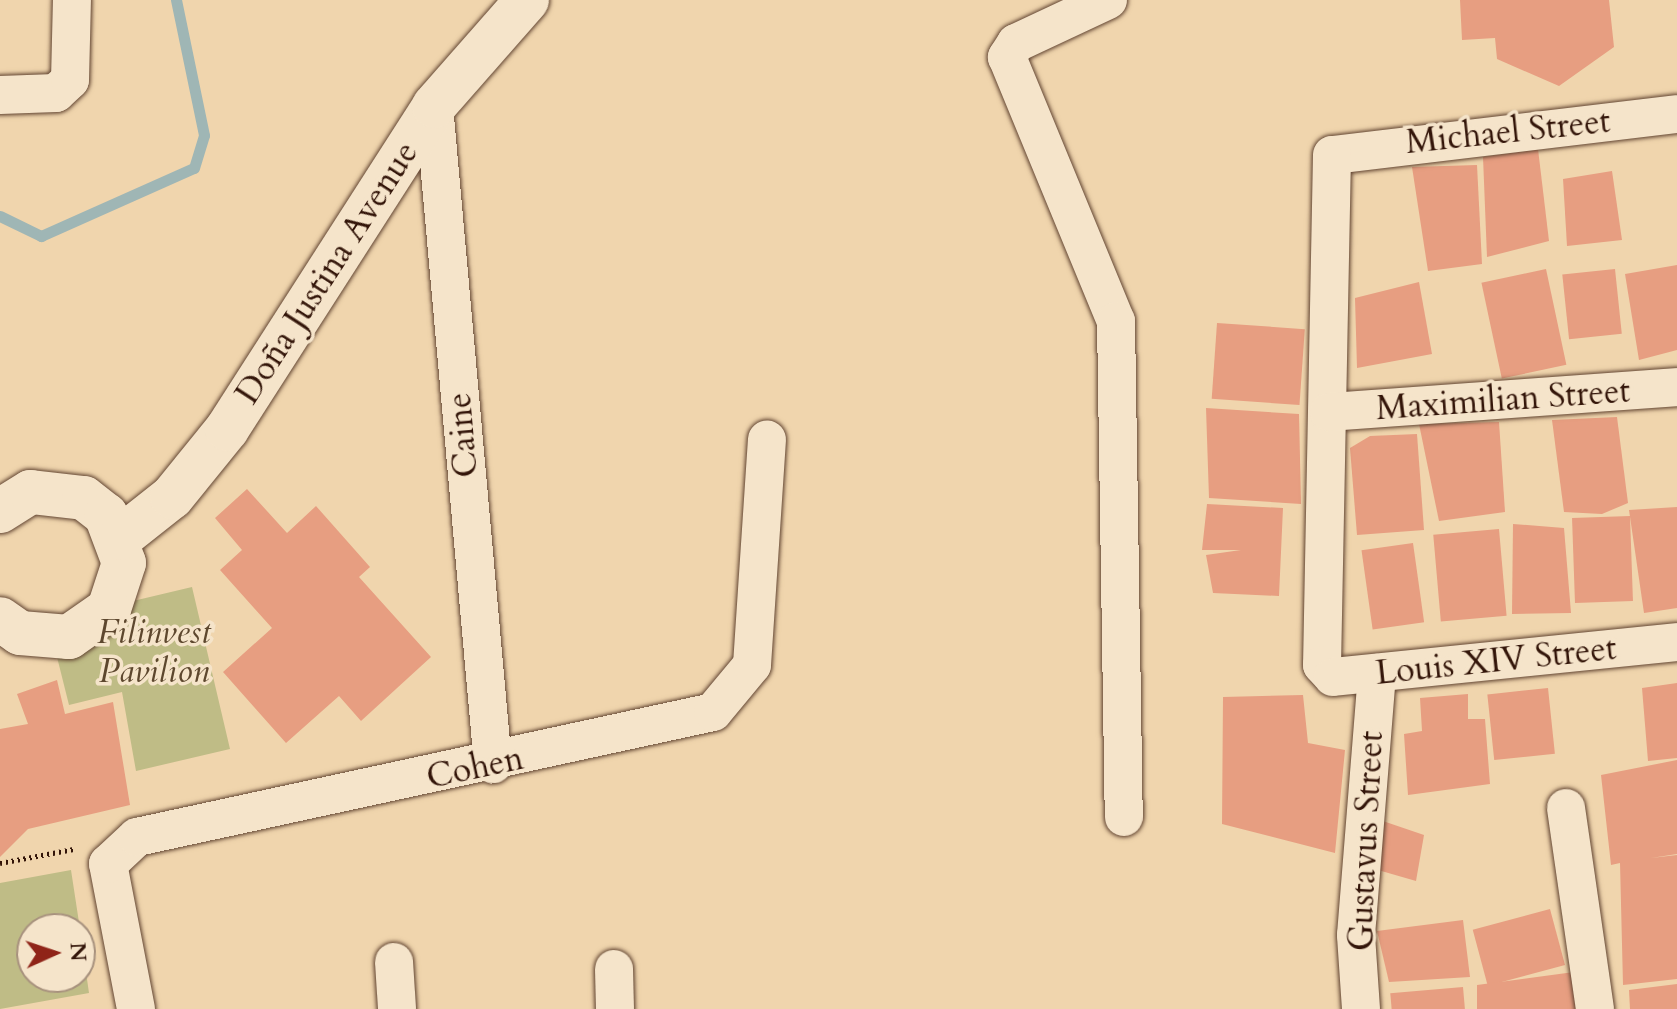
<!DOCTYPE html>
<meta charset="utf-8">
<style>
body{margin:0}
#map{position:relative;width:1677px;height:1009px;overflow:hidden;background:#f0d5ad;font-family:Cardo,serif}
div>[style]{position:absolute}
.green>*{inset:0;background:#bfbc86}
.stream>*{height:11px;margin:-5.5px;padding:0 5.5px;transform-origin:5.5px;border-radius:5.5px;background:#9fb6b5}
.building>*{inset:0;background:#e79e81;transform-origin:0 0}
.path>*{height:5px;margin-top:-2.5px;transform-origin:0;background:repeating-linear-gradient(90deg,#331509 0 2px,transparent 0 6px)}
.roads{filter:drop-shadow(0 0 2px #624532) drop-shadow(0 0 2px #624532)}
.minor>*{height:38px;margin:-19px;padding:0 19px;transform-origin:19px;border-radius:19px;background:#f5e4ca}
.tertiary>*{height:44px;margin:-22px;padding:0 22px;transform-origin:22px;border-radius:22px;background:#f5e4ca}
span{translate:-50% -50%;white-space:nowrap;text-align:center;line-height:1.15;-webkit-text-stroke:7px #f5e4ca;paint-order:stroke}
.street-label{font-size:34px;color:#331509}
.park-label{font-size:34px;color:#5d472e;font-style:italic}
.north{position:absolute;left:16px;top:913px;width:80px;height:80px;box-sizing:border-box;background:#f5e4ca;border:2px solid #a7917d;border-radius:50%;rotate:87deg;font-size:22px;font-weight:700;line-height:32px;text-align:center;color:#331509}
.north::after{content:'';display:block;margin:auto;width:28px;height:36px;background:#8f2418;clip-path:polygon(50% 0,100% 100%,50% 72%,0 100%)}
</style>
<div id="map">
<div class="green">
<div style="clip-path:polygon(192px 587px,230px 749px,136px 771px,122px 692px,69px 705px,57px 657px,133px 601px)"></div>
<div style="clip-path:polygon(71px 870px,80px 929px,32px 929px,32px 977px,80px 977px,80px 930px,89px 993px,0 1009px,0 883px)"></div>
</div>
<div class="stream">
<div style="left:0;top:216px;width:46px;rotate:26deg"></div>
<div style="left:41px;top:236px;width:167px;rotate:-24deg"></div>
<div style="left:194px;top:168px;width:34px;rotate:-73deg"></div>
<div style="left:204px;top:135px;width:138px;rotate:-101.7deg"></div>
</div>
<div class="building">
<div style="clip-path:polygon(1460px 0,1609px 0,1614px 47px,1559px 86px,1497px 59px,1495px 38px,1462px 40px)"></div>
<div style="clip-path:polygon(1538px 149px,1549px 241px,1487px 257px,1483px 157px)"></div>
<div style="clip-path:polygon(1477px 165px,1482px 264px,1428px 271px,1412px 167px)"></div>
<div style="clip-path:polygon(1612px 171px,1622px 240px,1567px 246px,1563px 179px)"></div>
<div style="clip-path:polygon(1677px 265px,1677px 350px,1639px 360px,1625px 274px)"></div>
<div style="left:1546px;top:269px;width:98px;height:66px;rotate:78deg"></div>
<div style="left:1615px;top:269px;width:65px;height:53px;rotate:84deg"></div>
<div style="clip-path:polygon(1419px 282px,1432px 354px,1357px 368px,1355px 298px)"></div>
<div style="left:1217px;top:323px;width:88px;height:76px;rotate:4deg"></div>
<div style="clip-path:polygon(1206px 408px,1299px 414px,1301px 504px,1209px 498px)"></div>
<div style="clip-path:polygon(1617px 417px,1628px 503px,1602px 514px,1564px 512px,1552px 420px)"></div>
<div style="clip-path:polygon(1499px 422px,1505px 512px,1439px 521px,1419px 424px)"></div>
<div style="clip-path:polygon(1417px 434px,1424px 530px,1357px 535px,1350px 448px,1370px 436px)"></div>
<div style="clip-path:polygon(247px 489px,287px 533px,316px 506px,370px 567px,359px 577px,431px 657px,361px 721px,339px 696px,286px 743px,223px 672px,272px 628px,220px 570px,242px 550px,215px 518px)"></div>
<div style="clip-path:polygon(1207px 504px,1283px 508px,1279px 596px,1213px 593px,1206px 555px,1241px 550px,1202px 550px)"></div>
<div style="clip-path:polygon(1677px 507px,1677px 608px,1644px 613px,1629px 510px)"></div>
<div style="left:1630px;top:516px;width:85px;height:58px;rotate:88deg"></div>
<div style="clip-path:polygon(1513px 524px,1564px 528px,1571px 613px,1512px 614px)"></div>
<div style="left:1499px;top:529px;width:87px;height:66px;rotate:85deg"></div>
<div style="left:1413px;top:543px;width:80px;height:52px;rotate:82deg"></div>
<div style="clip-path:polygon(57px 680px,65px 714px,113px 702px,130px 805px,28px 829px,0 857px,0 729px,28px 724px,17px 694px)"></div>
<div style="clip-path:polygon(1677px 683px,1677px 758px,1648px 761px,1642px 688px)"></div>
<div style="left:1548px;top:688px;width:66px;height:61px;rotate:84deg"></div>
<div style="clip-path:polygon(1468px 694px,1468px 719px,1485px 719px,1490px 784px,1408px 795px,1404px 734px,1422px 731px,1420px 698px)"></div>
<div style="clip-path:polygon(1303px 695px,1308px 743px,1345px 750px,1335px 853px,1222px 824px,1223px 697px)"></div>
<div style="clip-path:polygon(1677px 760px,1677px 854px,1651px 858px,1677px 855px,1677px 979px,1623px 985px,1620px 863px,1611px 865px,1601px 775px)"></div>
<div style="clip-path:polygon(1377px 819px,1424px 835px,1416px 881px,1371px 868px)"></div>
<div style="left:1550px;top:909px;width:58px;height:80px;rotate:75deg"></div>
<div style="clip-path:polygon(1463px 920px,1470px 977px,1389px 982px,1377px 931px)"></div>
<div style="clip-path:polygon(1574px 972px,1582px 1009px,1477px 1009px,1477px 985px)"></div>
<div style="clip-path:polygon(1677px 984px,1677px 1009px,1630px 1009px,1629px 990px)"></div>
<div style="left:1463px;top:987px;width:22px;height:73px;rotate:85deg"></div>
</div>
<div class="path">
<div style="left:0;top:863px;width:75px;rotate:-10.7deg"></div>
</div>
<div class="roads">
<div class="minor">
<div style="left:1108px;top:0;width:102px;rotate:154.9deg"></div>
<div style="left:1016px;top:43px;width:17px;rotate:123deg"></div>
<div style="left:1007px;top:57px;width:286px;rotate:67.6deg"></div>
<div style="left:1116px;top:321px;width:496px;rotate:89.1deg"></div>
<div style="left:0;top:95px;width:56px;rotate:-2deg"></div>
<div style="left:56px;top:93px;width:19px;rotate:-43deg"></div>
<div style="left:70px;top:80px;width:80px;rotate:-88.6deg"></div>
<div style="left:434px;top:106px;width:661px;rotate:84.88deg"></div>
<div style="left:1677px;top:114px;width:347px;rotate:173.2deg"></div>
<div style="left:1332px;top:155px;width:510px;rotate:91.12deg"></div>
<div style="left:1322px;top:665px;width:16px;rotate:47deg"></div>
<div style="left:1333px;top:677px;width:346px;rotate:-5.8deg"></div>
<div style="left:1329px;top:412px;width:349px;rotate:-4.1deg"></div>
<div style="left:1566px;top:808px;width:203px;rotate:81.8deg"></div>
<div style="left:394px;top:962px;width:47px;rotate:86.3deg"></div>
<div style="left:614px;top:969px;width:40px;rotate:88.6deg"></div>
<div style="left:136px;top:1009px;width:148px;rotate:-100.9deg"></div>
<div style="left:108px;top:864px;width:40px;rotate:-43deg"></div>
<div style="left:137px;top:837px;width:589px;rotate:-12.24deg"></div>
<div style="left:713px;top:712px;width:61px;rotate:-50.3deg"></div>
<div style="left:752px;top:665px;width:226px;rotate:-86.2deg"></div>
<div style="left:1361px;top:1009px;width:74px;rotate:-93.9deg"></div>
<div style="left:1356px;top:935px;width:263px;rotate:-85.4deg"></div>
</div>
<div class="tertiary">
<div style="left:0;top:511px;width:36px;rotate:-32deg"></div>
<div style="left:31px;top:492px;width:53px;rotate:6.5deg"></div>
<div style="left:84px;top:498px;width:28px;rotate:38deg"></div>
<div style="left:106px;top:515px;width:51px;rotate:69.4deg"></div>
<div style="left:124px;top:563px;width:48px;rotate:108.1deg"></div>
<div style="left:109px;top:609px;width:49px;rotate:145deg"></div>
<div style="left:69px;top:637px;width:49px;rotate:-175.3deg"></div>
<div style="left:20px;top:633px;width:24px;rotate:-145deg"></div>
<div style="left:120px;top:538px;width:66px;rotate:-38.3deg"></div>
<div style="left:172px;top:497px;width:87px;rotate:-51deg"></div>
<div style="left:227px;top:429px;width:384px;rotate:-57.3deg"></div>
<div style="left:434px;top:106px;width:141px;rotate:-48.7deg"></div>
</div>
</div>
<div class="street-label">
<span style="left:1508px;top:132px;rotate:-6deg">Michael Street</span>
<span style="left:327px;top:273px;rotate:-57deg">Doña Justina Avenue</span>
<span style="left:1503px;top:400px;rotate:-4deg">Maximilian Street</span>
<span style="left:463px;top:435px;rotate:-95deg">Caine</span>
<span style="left:1496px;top:661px;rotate:-6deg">Louis XIV Street</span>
<span style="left:475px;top:768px;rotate:-12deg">Cohen</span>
<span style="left:1366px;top:841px;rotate:-87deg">Gustavus Street</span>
</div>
<div class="park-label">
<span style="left:154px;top:652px">Filinvest<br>Pavilion</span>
</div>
<div class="north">N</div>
</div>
